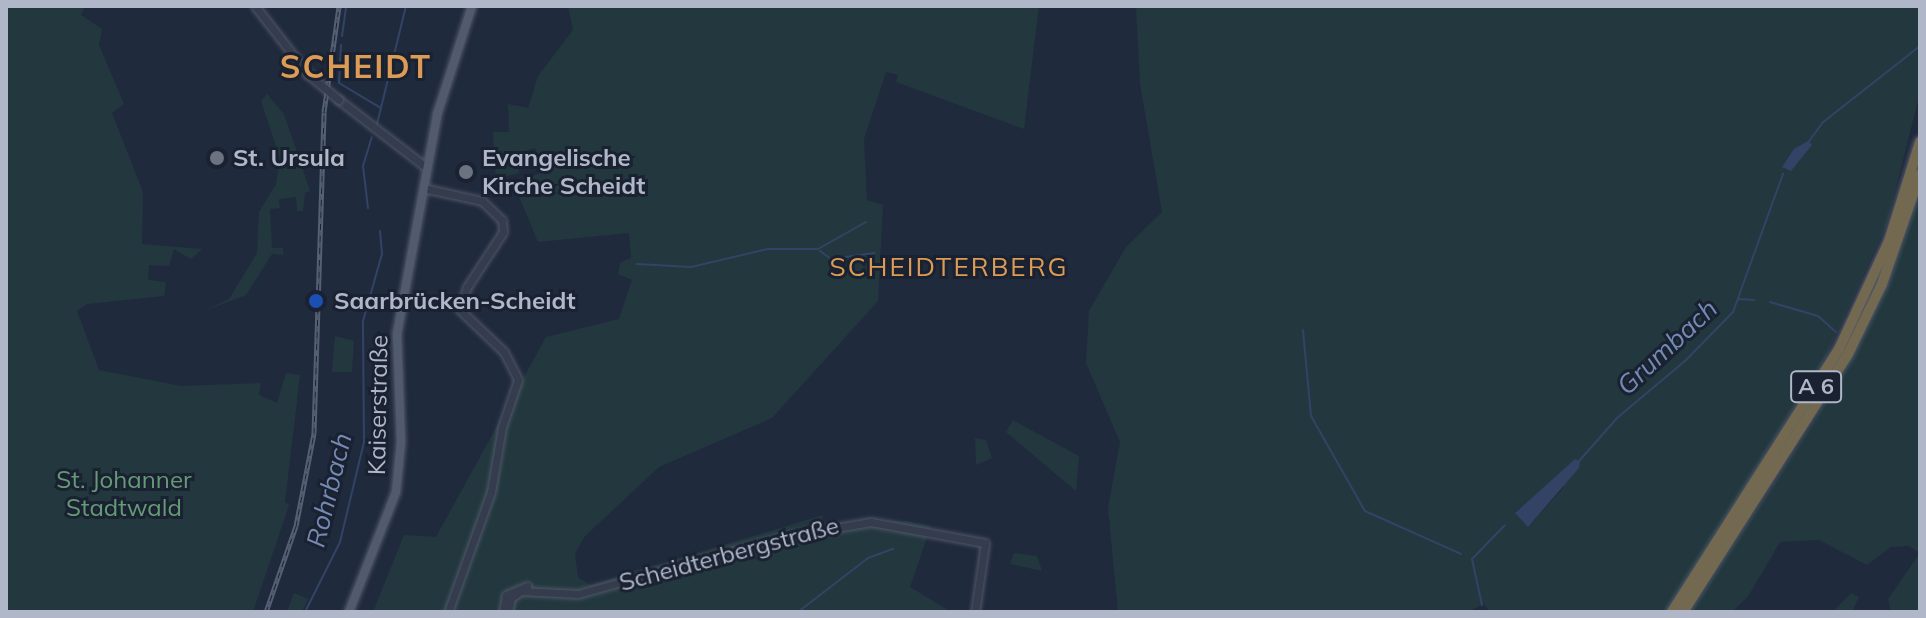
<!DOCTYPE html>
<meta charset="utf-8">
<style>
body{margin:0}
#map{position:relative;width:1926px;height:618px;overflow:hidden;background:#202a3d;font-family:Mulish,sans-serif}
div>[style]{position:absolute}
.green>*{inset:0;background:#22383e}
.water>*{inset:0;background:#324366}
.stream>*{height:2px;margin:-1px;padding:0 1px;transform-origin:1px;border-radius:1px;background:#324366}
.roads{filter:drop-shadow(0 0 2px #4f5767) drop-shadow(0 0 2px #4f5767)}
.minor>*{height:7px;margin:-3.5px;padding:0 3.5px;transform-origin:3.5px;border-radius:3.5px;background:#343c4d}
.major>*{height:8px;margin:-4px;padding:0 4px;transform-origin:4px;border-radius:4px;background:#525b6d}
.highway>*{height:10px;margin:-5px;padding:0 5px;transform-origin:5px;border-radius:5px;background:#736951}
.rail>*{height:5px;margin-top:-2.5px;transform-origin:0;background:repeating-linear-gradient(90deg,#1a2131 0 6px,#566074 0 12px);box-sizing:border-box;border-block:2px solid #566074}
.bridges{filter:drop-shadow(0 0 2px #4f5767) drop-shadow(0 0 2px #4f5767)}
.minor-bridge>*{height:7px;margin:-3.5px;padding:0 3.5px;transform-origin:3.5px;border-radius:3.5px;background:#343c4d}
.dots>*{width:22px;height:22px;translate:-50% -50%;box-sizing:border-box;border:4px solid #1a2131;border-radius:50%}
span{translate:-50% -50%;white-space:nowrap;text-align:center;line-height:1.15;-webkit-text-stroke:6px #1a2131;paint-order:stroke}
.shield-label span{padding:2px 6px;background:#1a2131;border:2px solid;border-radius:6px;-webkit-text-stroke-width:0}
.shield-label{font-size:22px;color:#afb7c8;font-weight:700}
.poi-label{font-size:24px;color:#afb7c8;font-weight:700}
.left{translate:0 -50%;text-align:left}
.street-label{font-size:24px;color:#afb7c8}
.park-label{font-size:24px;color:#649b76}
.neighbourhood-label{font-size:26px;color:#dd9c56;letter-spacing:2px}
.water-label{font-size:26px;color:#748ab3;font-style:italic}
.district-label{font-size:32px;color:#dd9c56;font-weight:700;letter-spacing:2px}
.frame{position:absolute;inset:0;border:8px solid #afb7c8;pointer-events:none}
</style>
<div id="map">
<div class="green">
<div style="clip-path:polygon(6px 6px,85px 6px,81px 15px,102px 29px,99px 45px,124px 104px,112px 113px,143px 192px,142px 244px,202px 249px,191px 259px,174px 249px,169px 266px,149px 265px,148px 280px,166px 282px,164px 296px,87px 304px,77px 311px,99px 370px,181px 386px,261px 383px,259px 395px,277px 403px,286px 373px,300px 375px,285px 502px,289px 505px,253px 612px,6px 612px)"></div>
<div style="clip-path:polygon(568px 6px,1039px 6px,1024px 129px,896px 82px,898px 75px,886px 72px,864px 139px,867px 200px,883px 205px,878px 301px,772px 418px,659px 467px,584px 537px,575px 554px,578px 578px,591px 585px,823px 515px,822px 523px,907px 521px,931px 526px,910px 587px,951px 612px,373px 612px,404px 535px,436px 537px,546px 337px,619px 319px,632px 280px,618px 274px,620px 263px,631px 258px,629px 233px,538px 242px,513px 182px,544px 172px,535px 148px,515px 154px,519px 173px,496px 179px,493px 132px,509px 132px,508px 104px,528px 108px,538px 76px,573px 30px)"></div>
<div style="clip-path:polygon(evenodd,1136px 6px,1920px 6px,1920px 93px,1887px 223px,1826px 357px,1667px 612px,1490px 612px,1484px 604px,1467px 612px,1118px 612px,1108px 508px,1120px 442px,1086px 363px,1089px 311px,1126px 247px,1162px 212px,1140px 84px,1136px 6px,1564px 487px,1528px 527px,1515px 512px,1544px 489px,1564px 487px)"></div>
<div style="clip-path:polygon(267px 94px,284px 114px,310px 191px,305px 193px,303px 211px,297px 211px,296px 197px,279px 199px,280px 208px,270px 209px,272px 248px,283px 248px,283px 255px,272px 254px,246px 295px,204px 311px,229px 299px,257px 253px,259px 212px,276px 184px,280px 158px,261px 101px)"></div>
<div style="clip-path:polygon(1920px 183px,1920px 553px,1909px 546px,1891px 547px,1867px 565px,1819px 540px,1780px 542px,1749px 595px,1732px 612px,1690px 612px,1815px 420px,1856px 348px)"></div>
<div style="clip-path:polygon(335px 336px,354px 341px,352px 372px,332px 372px)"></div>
<div style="clip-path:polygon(1013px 420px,1079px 456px,1076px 491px,1006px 432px)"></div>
<div style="clip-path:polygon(975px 438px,986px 440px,992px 458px,976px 465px)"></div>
<div style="clip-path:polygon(1014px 553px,1037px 556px,1042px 571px,1010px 564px)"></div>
<div style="clip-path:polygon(1920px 553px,1920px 612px,1891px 612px,1888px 599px)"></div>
<div style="clip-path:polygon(294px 593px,308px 599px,302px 612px,287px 612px)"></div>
<div style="clip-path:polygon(1851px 593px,1859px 597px,1852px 612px,1833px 612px)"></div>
</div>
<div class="water">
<div style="clip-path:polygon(1808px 141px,1812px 145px,1791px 171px,1782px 167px,1794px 149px)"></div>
<div style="clip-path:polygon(1575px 459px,1580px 461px,1579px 468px,1528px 527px,1515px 513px)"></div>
</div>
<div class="stream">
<div style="left:342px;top:36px;width:30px;rotate:-82deg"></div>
<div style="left:341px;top:45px;width:38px;rotate:93deg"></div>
<div style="left:339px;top:83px;width:49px;rotate:30.8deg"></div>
<div style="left:377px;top:124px;width:122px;rotate:-76.2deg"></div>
<div style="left:1807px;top:144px;width:26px;rotate:-54deg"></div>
<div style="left:1822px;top:123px;width:125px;rotate:-38.2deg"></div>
<div style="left:368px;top:208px;width:42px;rotate:-96.8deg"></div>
<div style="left:363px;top:166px;width:30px;rotate:-73deg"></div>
<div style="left:820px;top:251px;width:14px;rotate:36deg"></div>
<div style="left:831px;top:259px;width:44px;rotate:-7.8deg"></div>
<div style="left:637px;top:264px;width:54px;rotate:3.2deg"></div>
<div style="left:691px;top:267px;width:79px;rotate:-13.2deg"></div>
<div style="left:768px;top:249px;width:50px"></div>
<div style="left:818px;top:249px;width:55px;rotate:-29.4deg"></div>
<div style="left:1739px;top:299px;width:15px;rotate:4deg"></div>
<div style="left:1770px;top:302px;width:50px;rotate:16.3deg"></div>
<div style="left:1818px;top:316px;width:24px;rotate:42deg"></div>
<div style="left:1303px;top:330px;width:86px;rotate:84.7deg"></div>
<div style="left:1311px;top:416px;width:109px;rotate:60.4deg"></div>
<div style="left:1365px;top:511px;width:105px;rotate:24.1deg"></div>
<div style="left:1580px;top:460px;width:56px;rotate:-48.6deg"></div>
<div style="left:1617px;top:418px;width:89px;rotate:-40deg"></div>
<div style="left:1685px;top:361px;width:69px;rotate:-45.6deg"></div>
<div style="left:1733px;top:312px;width:147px;rotate:-70.1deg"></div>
<div style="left:1482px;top:605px;width:47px;rotate:-102.3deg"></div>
<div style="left:1472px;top:559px;width:47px;rotate:-45.9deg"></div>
<div style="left:305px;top:612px;width:78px;rotate:-63.4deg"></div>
<div style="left:340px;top:542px;width:103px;rotate:-76.5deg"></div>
<div style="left:364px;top:442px;width:121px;rotate:-90.5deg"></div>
<div style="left:363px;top:321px;width:70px;rotate:-74.2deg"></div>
<div style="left:382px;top:254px;width:23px;rotate:-95deg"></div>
<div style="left:798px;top:612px;width:88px;rotate:-37.6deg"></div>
<div style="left:868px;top:558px;width:27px;rotate:-20deg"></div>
</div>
<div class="roads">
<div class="minor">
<div style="left:255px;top:6px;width:86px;rotate:52.1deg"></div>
<div style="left:339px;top:100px;width:111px;rotate:37.7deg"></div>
<div style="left:423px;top:188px;width:60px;rotate:12.4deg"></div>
<div style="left:482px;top:201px;width:28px;rotate:44deg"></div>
<div style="left:502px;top:220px;width:12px;rotate:85deg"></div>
<div style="left:503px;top:232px;width:66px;rotate:123.2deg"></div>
<div style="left:467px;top:287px;width:24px;rotate:107deg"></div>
<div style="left:460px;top:310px;width:61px;rotate:43.7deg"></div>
<div style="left:504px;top:352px;width:31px;rotate:63deg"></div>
<div style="left:518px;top:380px;width:50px;rotate:108.8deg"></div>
<div style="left:502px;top:427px;width:66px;rotate:99.6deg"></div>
<div style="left:491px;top:492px;width:127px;rotate:109.7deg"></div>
<div style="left:503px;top:612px;width:17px;rotate:-80deg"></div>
<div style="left:506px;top:595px;width:23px;rotate:-23deg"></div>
<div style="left:508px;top:612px;width:14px;rotate:-78deg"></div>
<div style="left:511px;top:598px;width:12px;rotate:-35deg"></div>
<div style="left:521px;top:591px;width:57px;rotate:3deg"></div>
<div style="left:578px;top:594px;width:213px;rotate:-15.5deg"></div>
<div style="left:783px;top:537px;width:89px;rotate:-9.7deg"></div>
<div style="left:871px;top:522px;width:116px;rotate:10.4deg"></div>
<div style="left:985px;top:543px;width:70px;rotate:98.2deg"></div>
</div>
<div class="major">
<div style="left:349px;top:612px;width:129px;rotate:-68.6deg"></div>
<div style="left:396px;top:492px;width:50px;rotate:-84.3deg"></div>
<div style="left:401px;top:442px;width:108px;rotate:-92.1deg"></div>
<div style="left:397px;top:334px;width:223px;rotate:-79.6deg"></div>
<div style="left:437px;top:115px;width:114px;rotate:-72.2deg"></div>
</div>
<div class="highway">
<div style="left:1672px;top:612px;width:312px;rotate:-57.6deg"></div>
<div style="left:1839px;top:349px;width:119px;rotate:-65.2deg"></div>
<div style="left:1889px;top:241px;width:104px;rotate:-72.6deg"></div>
<div style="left:1683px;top:612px;width:306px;rotate:-57.4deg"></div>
<div style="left:1848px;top:354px;width:78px;rotate:-64.1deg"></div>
<div style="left:1882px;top:284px;width:116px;rotate:-70.9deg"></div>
</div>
</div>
<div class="rail">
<div style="left:266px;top:612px;width:91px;rotate:-70.8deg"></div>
<div style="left:296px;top:526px;width:95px;rotate:-79deg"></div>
<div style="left:314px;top:433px;width:321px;rotate:-88.2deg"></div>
<div style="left:324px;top:112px;width:107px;rotate:-81.9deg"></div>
</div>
<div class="bridges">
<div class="minor-bridge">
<div style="left:308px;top:74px;width:40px;rotate:40deg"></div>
</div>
</div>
<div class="dots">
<div style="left:217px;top:158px;background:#6b7280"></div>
<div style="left:466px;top:172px;background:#6b7280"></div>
<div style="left:316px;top:301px;background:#1a4fb4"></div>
</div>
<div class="shield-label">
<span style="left:1816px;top:387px">A 6</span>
</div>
<div class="poi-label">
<span class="left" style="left:233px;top:158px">St. Ursula</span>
<span class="left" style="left:482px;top:172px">Evangelische<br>Kirche Scheidt</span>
<span class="left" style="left:334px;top:301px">Saarbrücken-Scheidt</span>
</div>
<div class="street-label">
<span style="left:378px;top:405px;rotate:-89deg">Kaiserstraße</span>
<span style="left:729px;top:554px;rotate:-15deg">Scheidterbergstraße</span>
</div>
<div class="park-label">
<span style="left:124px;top:494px">St. Johanner<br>Stadtwald</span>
</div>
<div class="neighbourhood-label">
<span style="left:949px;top:267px">SCHEIDTERBERG</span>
</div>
<div class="water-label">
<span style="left:1667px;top:347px;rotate:-43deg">Grumbach</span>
<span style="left:329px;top:490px;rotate:-76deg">Rohrbach</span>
</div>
<div class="district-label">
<span style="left:356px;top:66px">SCHEIDT</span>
</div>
<div class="frame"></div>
</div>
